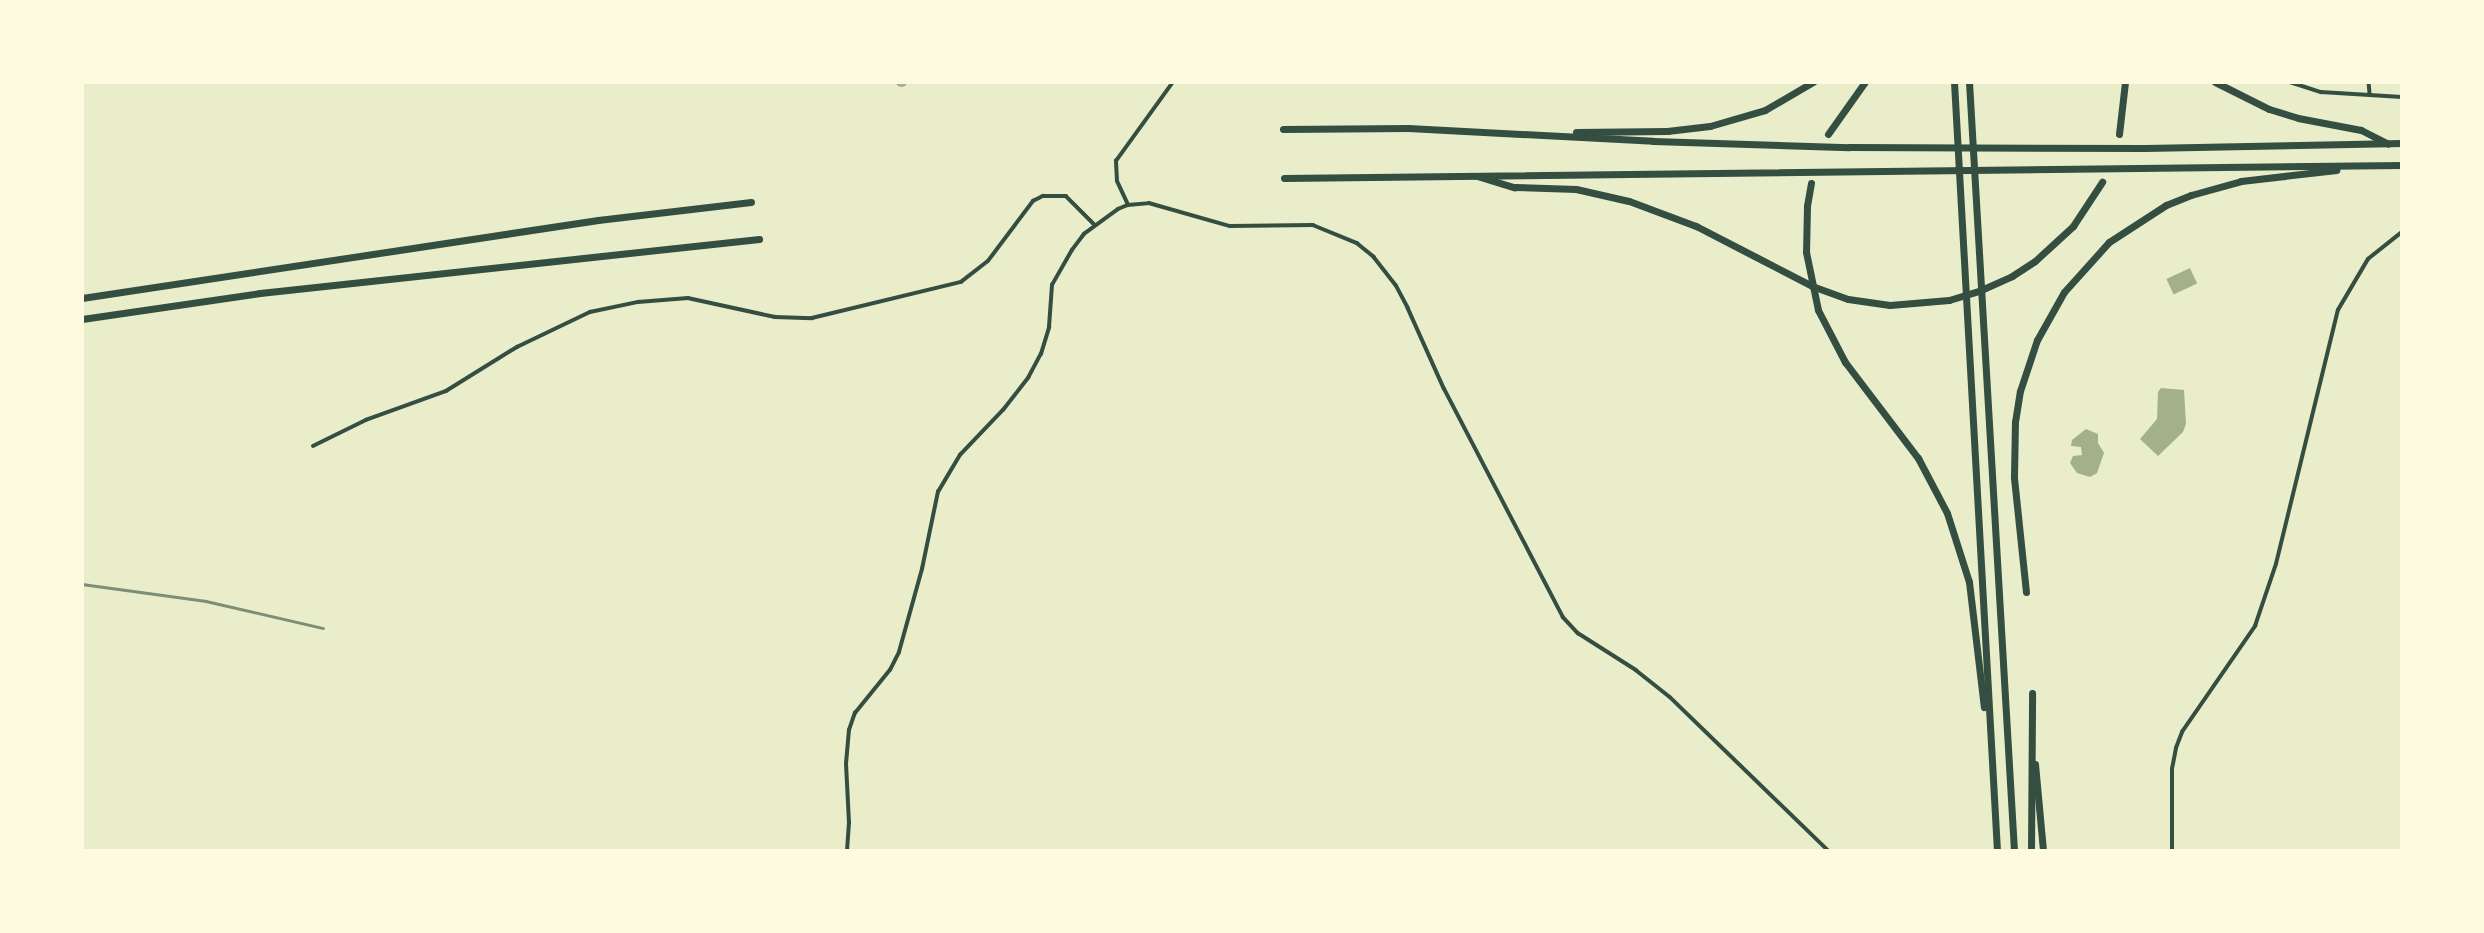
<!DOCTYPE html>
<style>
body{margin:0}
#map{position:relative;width:2484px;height:933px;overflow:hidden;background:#e9edc9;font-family:"Open Sans",sans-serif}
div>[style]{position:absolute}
.water>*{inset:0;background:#a3b18a;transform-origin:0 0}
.canal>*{height:10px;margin:-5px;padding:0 5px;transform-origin:5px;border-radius:5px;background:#a3b18a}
.minor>*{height:3.5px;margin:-1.75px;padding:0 1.75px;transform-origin:1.75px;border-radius:1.75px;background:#344e41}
.motorway>*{height:7px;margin:-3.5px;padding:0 3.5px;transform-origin:3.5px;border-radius:3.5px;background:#344e41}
.rail>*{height:2.5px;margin:-1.25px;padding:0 1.25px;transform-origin:1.25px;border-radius:1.25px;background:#7c8e77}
span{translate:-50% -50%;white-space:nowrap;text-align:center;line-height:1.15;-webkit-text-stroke:5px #fefae0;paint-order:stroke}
.frame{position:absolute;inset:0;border:84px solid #fefae0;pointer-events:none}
</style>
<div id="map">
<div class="water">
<div style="left:2190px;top:268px;width:17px;height:26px;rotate:65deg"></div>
<div style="clip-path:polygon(2161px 388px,2184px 390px,2186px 424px,2183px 432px,2158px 456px,2140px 439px,2157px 419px,2158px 392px)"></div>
<div style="clip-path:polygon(2086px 429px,2098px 434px,2098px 443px,2104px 453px,2097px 473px,2090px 477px,2077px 473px,2070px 463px,2073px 456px,2082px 455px,2081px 447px,2071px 446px,2072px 440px)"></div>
</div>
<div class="canal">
<div style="left:901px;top:82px;width:1px"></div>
</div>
<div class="minor">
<div style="left:2290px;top:82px;width:33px;rotate:18deg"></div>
<div style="left:2321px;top:92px;width:81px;rotate:3.5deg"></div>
<div style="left:2369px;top:82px;width:12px;rotate:85deg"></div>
<div style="left:1128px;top:205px;width:26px;rotate:-115deg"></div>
<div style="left:1117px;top:181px;width:20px;rotate:-93deg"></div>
<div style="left:1116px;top:161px;width:97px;rotate:-54.2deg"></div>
<div style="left:313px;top:446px;width:59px;rotate:-26.1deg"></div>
<div style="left:366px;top:420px;width:85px;rotate:-19.9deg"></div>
<div style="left:446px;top:391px;width:84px;rotate:-31.8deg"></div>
<div style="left:517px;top:347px;width:81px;rotate:-25.6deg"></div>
<div style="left:590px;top:312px;width:49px;rotate:-11.8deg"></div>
<div style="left:638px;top:302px;width:50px;rotate:-4.6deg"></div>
<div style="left:688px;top:298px;width:89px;rotate:12.3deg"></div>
<div style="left:775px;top:317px;width:37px;rotate:2deg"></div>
<div style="left:812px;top:318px;width:153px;rotate:-13.6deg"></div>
<div style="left:961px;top:282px;width:34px;rotate:-38deg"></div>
<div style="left:988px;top:261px;width:75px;rotate:-53.1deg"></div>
<div style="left:1033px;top:201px;width:11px;rotate:-27deg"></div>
<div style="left:1043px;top:196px;width:23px"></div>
<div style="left:1066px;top:196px;width:41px;rotate:45deg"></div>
<div style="left:847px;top:851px;width:28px;rotate:-86deg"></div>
<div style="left:849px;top:823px;width:59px;rotate:-92.9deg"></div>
<div style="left:846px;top:764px;width:34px;rotate:-85deg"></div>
<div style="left:849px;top:730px;width:18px;rotate:-71deg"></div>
<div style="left:855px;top:713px;width:55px;rotate:-50.9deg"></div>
<div style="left:890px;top:670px;width:20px;rotate:-63deg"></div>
<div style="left:899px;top:652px;width:86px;rotate:-74.5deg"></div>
<div style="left:922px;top:569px;width:79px;rotate:-78.3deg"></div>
<div style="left:938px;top:492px;width:43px;rotate:-59.3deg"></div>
<div style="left:960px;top:455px;width:62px;rotate:-46.3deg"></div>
<div style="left:1003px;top:410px;width:41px;rotate:-52deg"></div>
<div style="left:1028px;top:378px;width:27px;rotate:-62deg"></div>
<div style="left:1041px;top:354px;width:28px;rotate:-73deg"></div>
<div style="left:1049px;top:327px;width:42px;rotate:-85.9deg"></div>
<div style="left:1052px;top:285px;width:40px;rotate:-60.3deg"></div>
<div style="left:1072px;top:250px;width:20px;rotate:-53deg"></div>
<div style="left:1084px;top:234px;width:42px;rotate:-36.3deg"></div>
<div style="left:1118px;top:209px;width:11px;rotate:-22deg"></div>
<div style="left:1128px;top:205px;width:21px;rotate:-5deg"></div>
<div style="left:1149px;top:203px;width:84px;rotate:15.9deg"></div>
<div style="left:1230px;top:226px;width:83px;rotate:-0.7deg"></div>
<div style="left:1313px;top:225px;width:48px;rotate:22.2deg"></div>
<div style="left:1357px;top:243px;width:22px;rotate:39deg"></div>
<div style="left:1374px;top:257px;width:36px;rotate:52deg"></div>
<div style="left:1396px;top:285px;width:26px;rotate:62deg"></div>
<div style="left:1408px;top:308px;width:88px;rotate:65.8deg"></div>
<div style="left:1444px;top:388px;width:258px;rotate:62.5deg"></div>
<div style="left:1563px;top:617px;width:22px;rotate:47deg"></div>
<div style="left:1578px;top:633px;width:69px;rotate:32.5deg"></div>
<div style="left:1636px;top:670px;width:43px;rotate:38.5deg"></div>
<div style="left:1670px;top:697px;width:221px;rotate:44.1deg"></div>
<div style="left:2172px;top:851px;width:82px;rotate:-90deg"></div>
<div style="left:2172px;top:769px;width:21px;rotate:-79deg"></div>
<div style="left:2176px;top:748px;width:17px;rotate:-69deg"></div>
<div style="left:2182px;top:732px;width:129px;rotate:-55.4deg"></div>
<div style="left:2255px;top:626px;width:65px;rotate:-71.3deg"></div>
<div style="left:2276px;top:564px;width:261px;rotate:-76.3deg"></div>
<div style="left:2338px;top:310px;width:59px;rotate:-59.5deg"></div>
<div style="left:2368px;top:259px;width:43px;rotate:-38.5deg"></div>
</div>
<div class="motorway">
<div style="left:1954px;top:82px;width:770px;rotate:86.8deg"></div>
<div style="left:1969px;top:82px;width:770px;rotate:86.65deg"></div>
<div style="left:2215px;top:82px;width:60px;rotate:26.6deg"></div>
<div style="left:2269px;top:109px;width:30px;rotate:17deg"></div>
<div style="left:2298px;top:118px;width:64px;rotate:10.8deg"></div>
<div style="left:2361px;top:130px;width:30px;rotate:27deg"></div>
<div style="left:1283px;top:129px;width:125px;rotate:-0.5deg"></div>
<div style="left:1408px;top:128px;width:245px;rotate:3deg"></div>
<div style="left:1653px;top:141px;width:196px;rotate:1.8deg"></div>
<div style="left:1849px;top:147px;width:296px;rotate:0.2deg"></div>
<div style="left:2145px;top:148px;width:257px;rotate:-1.1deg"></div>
<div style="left:1576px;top:132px;width:91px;rotate:-0.6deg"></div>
<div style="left:1667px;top:131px;width:43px;rotate:-6.6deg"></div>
<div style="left:1710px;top:126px;width:57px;rotate:-16.2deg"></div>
<div style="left:1765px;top:110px;width:56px;rotate:-30.3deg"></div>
<div style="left:1828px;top:134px;width:64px;rotate:-54.6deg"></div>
<div style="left:2119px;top:134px;width:52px;rotate:-83.4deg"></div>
<div style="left:1477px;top:176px;width:39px;rotate:17deg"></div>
<div style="left:1514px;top:187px;width:62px;rotate:1.8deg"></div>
<div style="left:1576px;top:189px;width:54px;rotate:12.8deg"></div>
<div style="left:1629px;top:201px;width:72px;rotate:20.5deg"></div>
<div style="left:1696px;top:226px;width:131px;rotate:27.3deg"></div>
<div style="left:1812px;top:286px;width:38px;rotate:20deg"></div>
<div style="left:1848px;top:299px;width:42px;rotate:8.1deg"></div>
<div style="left:1890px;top:305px;width:59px;rotate:-4.8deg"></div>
<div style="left:1949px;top:300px;width:34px;rotate:-17deg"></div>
<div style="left:1981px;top:290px;width:34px;rotate:-24deg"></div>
<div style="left:2012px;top:276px;width:27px;rotate:-33deg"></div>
<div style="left:2035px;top:261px;width:52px;rotate:-42.6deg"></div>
<div style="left:2073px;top:226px;width:53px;rotate:-56.6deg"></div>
<div style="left:1284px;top:178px;width:1118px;rotate:-0.67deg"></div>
<div style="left:1811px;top:183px;width:23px;rotate:100deg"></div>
<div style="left:1807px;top:206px;width:46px;rotate:91.2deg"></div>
<div style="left:1806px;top:252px;width:59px;rotate:78.3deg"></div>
<div style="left:1818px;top:310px;width:59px;rotate:62.6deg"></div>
<div style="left:1845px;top:362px;width:121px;rotate:52.8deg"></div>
<div style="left:1918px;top:458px;width:62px;rotate:62.2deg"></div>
<div style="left:1947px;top:513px;width:72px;rotate:72.3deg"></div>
<div style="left:1969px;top:582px;width:126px;rotate:83.2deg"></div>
<div style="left:82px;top:298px;width:522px;rotate:-8.6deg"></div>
<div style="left:598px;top:220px;width:154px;rotate:-6.7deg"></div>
<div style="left:82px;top:319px;width:180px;rotate:-8.3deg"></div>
<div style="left:260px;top:293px;width:502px;rotate:-6.18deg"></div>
<div style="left:2026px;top:592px;width:116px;rotate:-96deg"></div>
<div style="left:2014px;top:477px;width:55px;rotate:-89deg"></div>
<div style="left:2015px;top:422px;width:31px;rotate:-81deg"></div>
<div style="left:2020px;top:391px;width:54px;rotate:-71.6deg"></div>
<div style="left:2037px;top:340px;width:55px;rotate:-60.6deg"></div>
<div style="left:2064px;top:292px;width:67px;rotate:-48deg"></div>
<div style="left:2109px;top:242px;width:68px;rotate:-33deg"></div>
<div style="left:2166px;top:205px;width:27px;rotate:-22deg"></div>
<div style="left:2191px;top:195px;width:52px;rotate:-15.6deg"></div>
<div style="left:2241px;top:181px;width:96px;rotate:-6.6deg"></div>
<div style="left:2035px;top:764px;width:87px;rotate:84.7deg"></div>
<div style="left:2031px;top:851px;width:158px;rotate:-89.6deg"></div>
</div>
<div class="rail">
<div style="left:82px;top:584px;width:125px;rotate:7.8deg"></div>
<div style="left:206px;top:601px;width:120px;rotate:13deg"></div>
</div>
<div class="frame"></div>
</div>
